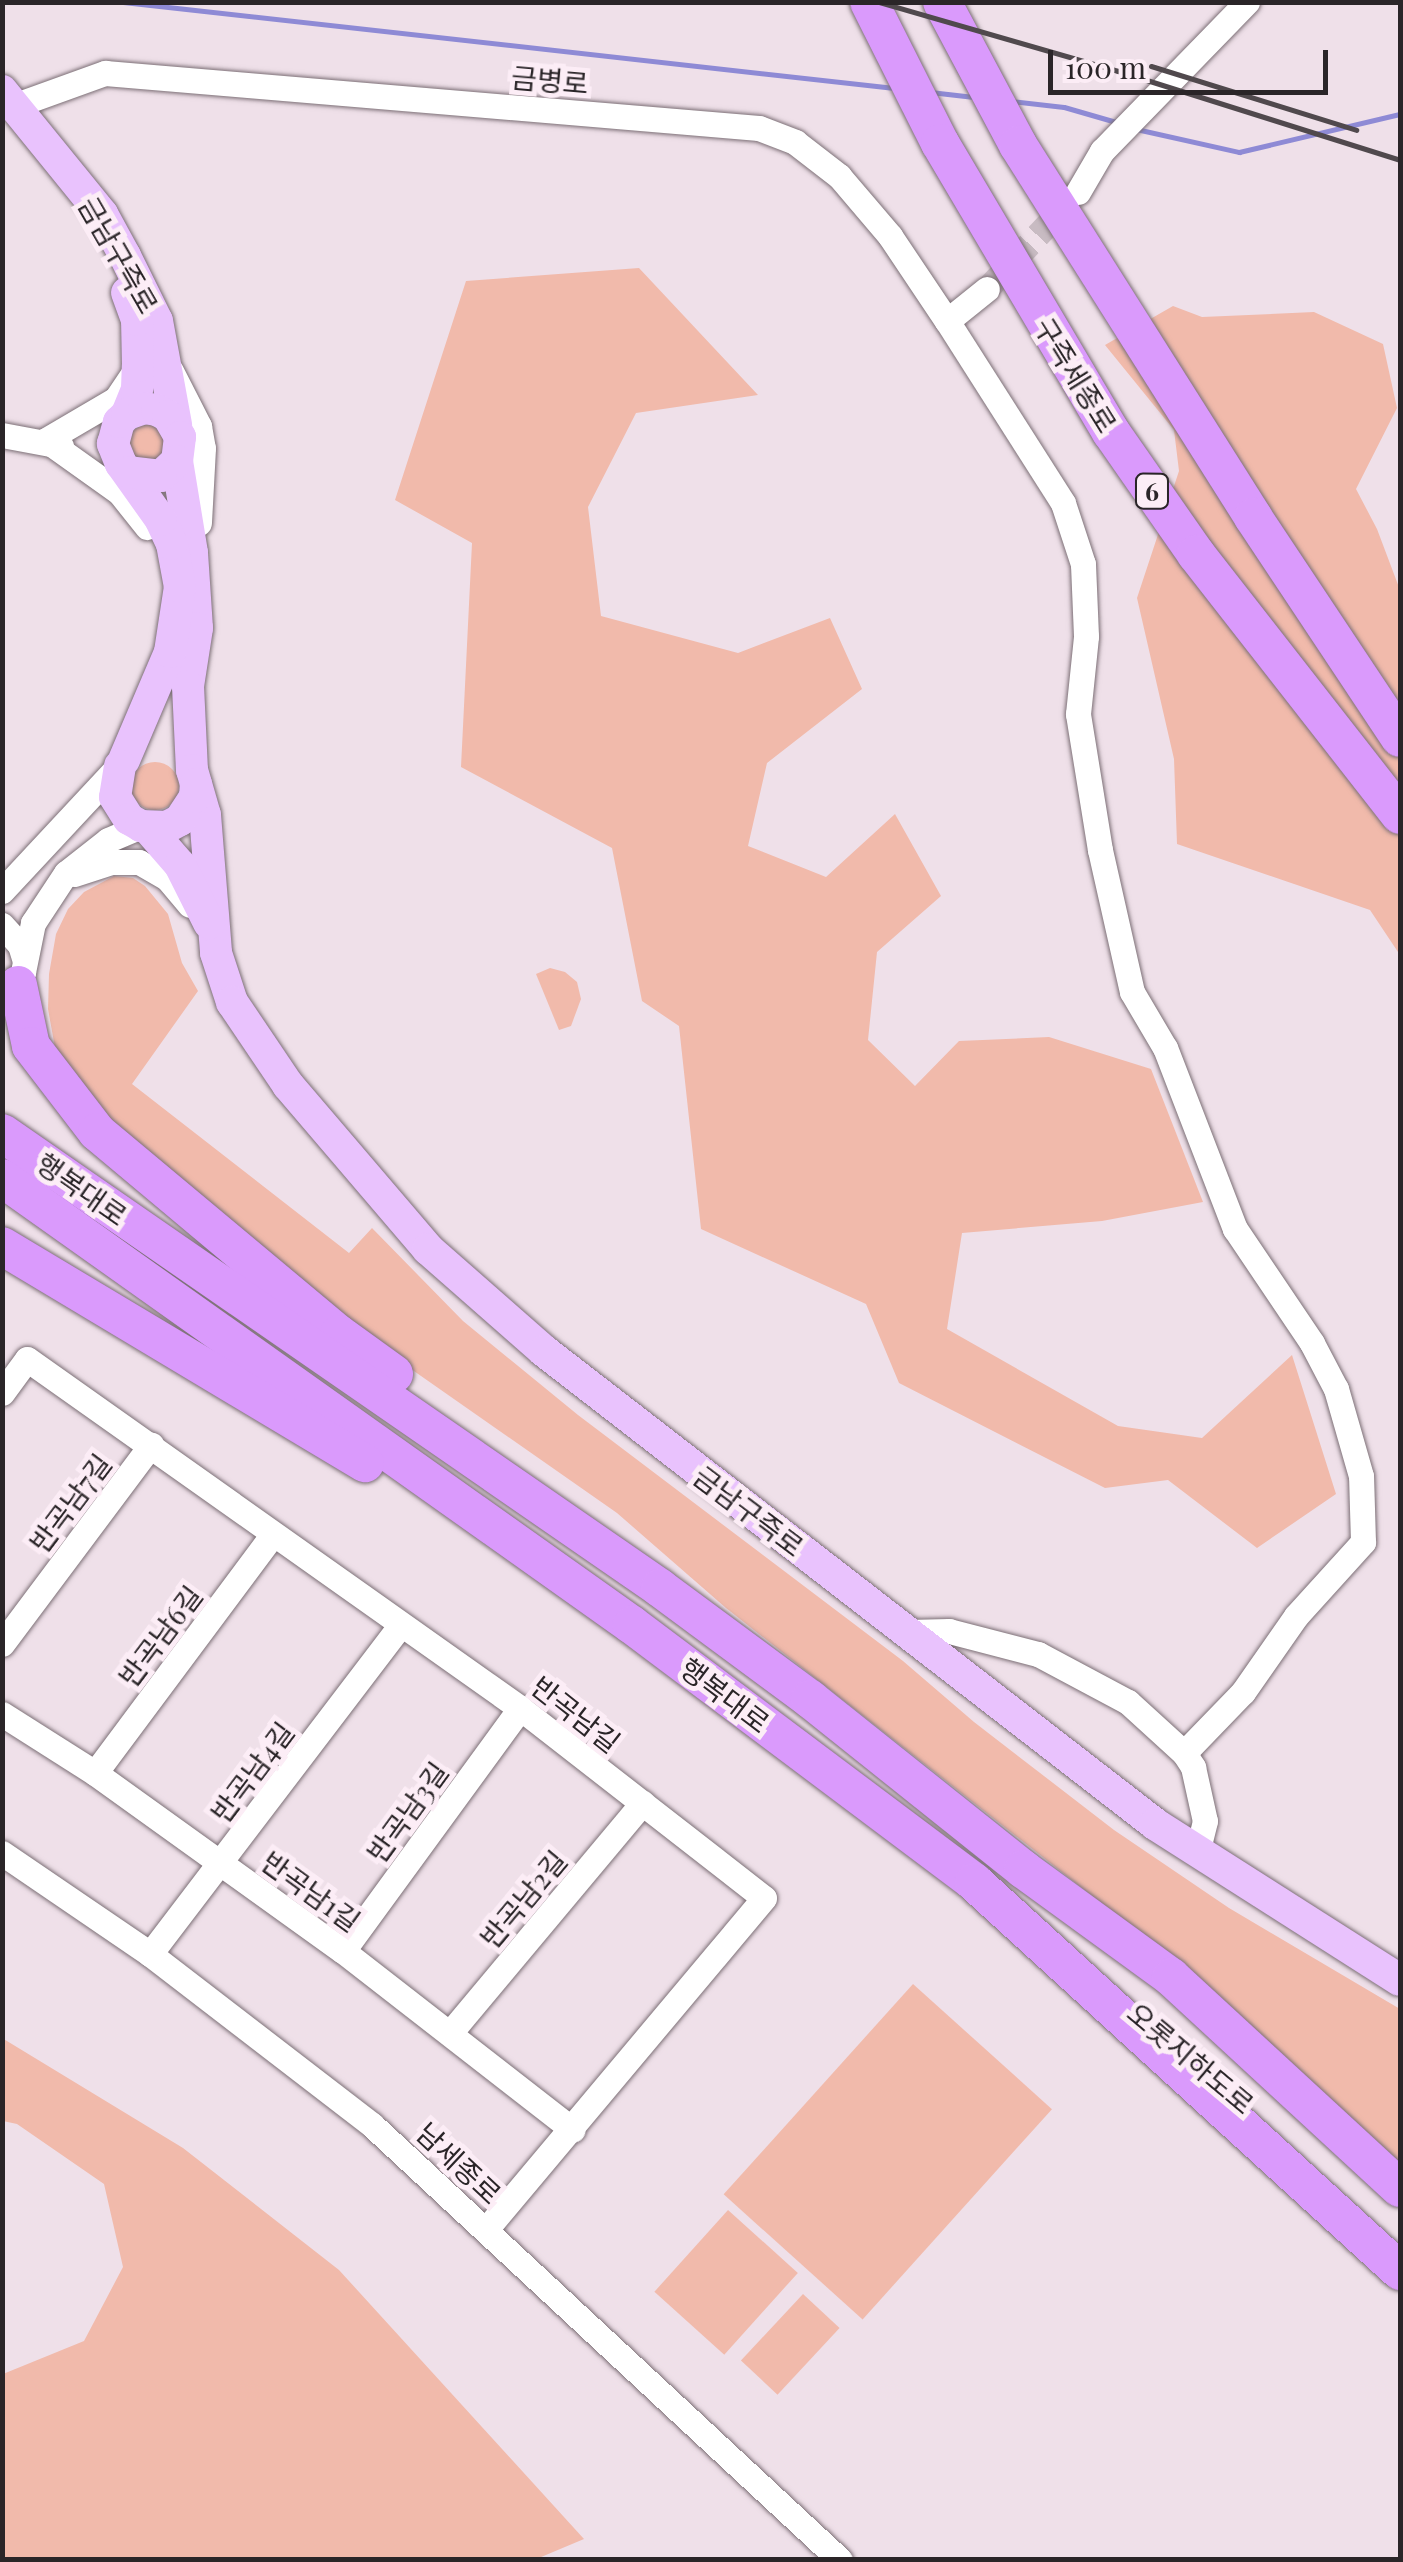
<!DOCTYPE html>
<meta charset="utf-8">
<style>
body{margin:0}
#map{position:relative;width:1403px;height:2562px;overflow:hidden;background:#efe0e9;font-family:"Playfair Display","Noto Sans KR",serif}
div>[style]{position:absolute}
.green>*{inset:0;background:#f1baab;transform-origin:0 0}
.round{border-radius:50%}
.stream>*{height:5px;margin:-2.5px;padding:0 2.5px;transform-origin:2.5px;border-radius:2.5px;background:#8e8ad5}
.minor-tunnel>*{height:25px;margin-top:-12.5px;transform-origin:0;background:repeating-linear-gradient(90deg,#c8bbc2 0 25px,transparent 0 37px)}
.roads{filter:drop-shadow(0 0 2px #7c6f76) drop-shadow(0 0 2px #7c6f76)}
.minor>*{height:25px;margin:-12.5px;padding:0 12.5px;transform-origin:12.5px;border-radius:12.5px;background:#fff}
.major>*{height:32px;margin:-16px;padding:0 16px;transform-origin:16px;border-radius:16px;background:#e9c2fd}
.highway>*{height:38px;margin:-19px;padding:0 19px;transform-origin:19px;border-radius:19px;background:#da9afc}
.rail>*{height:5px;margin:-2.5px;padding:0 2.5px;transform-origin:2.5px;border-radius:2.5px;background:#50494d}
span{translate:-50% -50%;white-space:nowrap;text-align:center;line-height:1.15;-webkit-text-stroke:10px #fcedf6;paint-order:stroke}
.shield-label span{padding:2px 8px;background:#fcedf6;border:2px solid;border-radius:8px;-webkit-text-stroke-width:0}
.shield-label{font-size:25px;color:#2a2528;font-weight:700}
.street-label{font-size:28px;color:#2a2528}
.frame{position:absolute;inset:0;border:5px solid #2a2528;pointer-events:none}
.scale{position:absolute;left:1048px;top:50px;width:280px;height:45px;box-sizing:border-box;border:5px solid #2a2528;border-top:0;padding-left:12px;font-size:30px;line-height:35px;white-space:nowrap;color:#2a2528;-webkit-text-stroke:8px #fcedf6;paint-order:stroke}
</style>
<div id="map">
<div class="green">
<div style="clip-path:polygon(639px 268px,758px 395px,636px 413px,588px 507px,601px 616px,738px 653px,830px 618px,862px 689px,767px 763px,748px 846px,826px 877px,895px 814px,941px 896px,877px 952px,868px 1040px,915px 1086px,959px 1041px,1049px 1037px,1151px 1069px,1203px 1202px,1102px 1221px,962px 1233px,947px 1329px,1118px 1426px,1202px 1438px,1292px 1355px,1336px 1494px,1257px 1548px,1168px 1480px,1105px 1488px,899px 1383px,866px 1304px,701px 1229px,679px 1026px,642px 1001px,612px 848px,461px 767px,472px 543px,395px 500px,466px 281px)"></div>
<div style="clip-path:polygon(1173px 306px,1202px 317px,1314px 312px,1383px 344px,1397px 408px,1356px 489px,1377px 529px,1400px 590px,1400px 955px,1370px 910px,1177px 844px,1174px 759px,1137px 598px,1179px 471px,1174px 430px,1105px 345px)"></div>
<div class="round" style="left:129px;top:425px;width:36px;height:36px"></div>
<div class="round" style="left:131px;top:762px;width:48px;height:48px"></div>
<div style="clip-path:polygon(114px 876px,133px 878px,145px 886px,168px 914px,182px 963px,198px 991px,132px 1084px,349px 1253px,372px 1228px,463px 1321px,578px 1415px,903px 1661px,974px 1722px,1114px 1830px,1229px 1908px,1400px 2009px,1400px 2169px,1157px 1947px,726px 1608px,617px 1513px,361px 1334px,88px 1104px,56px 1053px,48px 1009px,49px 974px,56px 934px,68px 909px,84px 892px)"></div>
<div style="clip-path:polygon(550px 968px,565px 972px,577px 982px,581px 999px,571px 1026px,559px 1030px,536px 974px)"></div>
<div style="left:913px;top:1984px;width:187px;height:283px;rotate:42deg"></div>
<div style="clip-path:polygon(2px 2038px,183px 2148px,339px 2270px,584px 2539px,534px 2560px,3px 2559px,3px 2374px,84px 2341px,123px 2267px,104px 2184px,17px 2124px,3px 2121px)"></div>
<div style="left:728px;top:2210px;width:94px;height:110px;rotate:42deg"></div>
<div style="left:803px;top:2294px;width:50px;height:91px;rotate:43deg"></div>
</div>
<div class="stream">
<div style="left:123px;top:2px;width:776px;rotate:6.36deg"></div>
<div style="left:930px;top:92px;width:44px;rotate:6.5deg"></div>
<div style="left:1010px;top:101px;width:54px;rotate:6.3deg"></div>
<div style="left:1064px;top:107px;width:54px;rotate:16.1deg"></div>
<div style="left:1136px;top:129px;width:106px;rotate:12.6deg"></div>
<div style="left:1239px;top:152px;width:165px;rotate:-13.3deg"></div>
</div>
<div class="minor-tunnel">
<div style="left:987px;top:289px;width:118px;rotate:-46.7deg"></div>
</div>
<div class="roads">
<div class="minor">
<div style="left:16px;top:105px;width:95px;rotate:-19.8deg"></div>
<div style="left:105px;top:73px;width:656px;rotate:4.81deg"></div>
<div style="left:759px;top:128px;width:39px;rotate:21deg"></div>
<div style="left:795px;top:142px;width:56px;rotate:37.7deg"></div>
<div style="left:839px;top:176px;width:79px;rotate:49.6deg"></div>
<div style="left:890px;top:236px;width:102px;rotate:56.2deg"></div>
<div style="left:947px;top:321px;width:51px;rotate:-38.7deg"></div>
<div style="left:1078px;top:192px;width:48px;rotate:-59.7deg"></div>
<div style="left:1102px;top:151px;width:208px;rotate:-45.8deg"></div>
<div style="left:171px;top:371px;width:62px;rotate:63deg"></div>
<div style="left:199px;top:426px;width:22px;rotate:80deg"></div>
<div style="left:203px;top:448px;width:75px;rotate:93.1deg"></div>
<div style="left:2px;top:435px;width:60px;rotate:10.6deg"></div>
<div style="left:46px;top:440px;width:90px;rotate:35.5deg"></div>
<div style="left:119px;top:492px;width:45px;rotate:51.3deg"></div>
<div style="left:46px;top:440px;width:81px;rotate:-30.4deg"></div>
<div style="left:116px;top:399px;width:34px;rotate:-56deg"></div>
<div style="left:74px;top:874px;width:38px;rotate:-18deg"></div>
<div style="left:110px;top:862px;width:29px"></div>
<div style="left:139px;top:862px;width:32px;rotate:30deg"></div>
<div style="left:167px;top:878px;width:35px;rotate:50deg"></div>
<div style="left:2px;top:891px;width:179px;rotate:-47deg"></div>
<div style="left:2px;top:925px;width:27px;rotate:48deg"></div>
<div style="left:20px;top:945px;width:14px;rotate:73deg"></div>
<div style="left:11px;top:994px;width:25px;rotate:-61deg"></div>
<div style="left:23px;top:972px;width:50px;rotate:-78.5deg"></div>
<div style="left:33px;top:923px;width:60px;rotate:-56.6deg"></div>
<div style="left:66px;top:873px;width:53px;rotate:-38.2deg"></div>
<div style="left:108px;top:840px;width:36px;rotate:-23deg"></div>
<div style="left:2px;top:1393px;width:42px;rotate:-53.7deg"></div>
<div style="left:27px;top:1359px;width:604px;rotate:35.3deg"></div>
<div style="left:520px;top:1708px;width:309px;rotate:37.9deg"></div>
<div style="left:764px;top:1898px;width:432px;rotate:130deg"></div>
<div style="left:907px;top:1632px;width:42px;rotate:-1.4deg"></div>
<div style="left:949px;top:1631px;width:92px;rotate:14.5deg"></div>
<div style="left:1038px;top:1654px;width:102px;rotate:28.1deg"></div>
<div style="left:1128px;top:1702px;width:76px;rotate:42.3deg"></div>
<div style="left:1184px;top:1753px;width:85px;rotate:-46deg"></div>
<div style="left:1243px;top:1692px;width:93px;rotate:-55.1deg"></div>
<div style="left:1296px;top:1616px;width:100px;rotate:-47.8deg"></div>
<div style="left:1363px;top:1542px;width:66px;rotate:-91.7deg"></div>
<div style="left:1361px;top:1476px;width:91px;rotate:-106deg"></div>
<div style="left:1336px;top:1389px;width:52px;rotate:-117.6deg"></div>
<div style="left:1312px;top:1343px;width:138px;rotate:-124deg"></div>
<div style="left:1235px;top:1229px;width:194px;rotate:-111.1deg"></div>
<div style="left:1165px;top:1048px;width:65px;rotate:-120.5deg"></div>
<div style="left:1132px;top:992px;width:146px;rotate:-102.7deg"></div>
<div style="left:1100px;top:850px;width:138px;rotate:-99.2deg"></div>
<div style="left:1078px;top:714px;width:78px;rotate:-84.1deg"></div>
<div style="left:1086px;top:636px;width:72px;rotate:-92.4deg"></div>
<div style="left:1083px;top:564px;width:64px;rotate:-108.2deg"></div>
<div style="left:1063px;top:503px;width:216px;rotate:-122.5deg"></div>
<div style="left:2px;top:1644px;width:249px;rotate:-53.2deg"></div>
<div style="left:2px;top:1714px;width:110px;rotate:32.4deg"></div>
<div style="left:95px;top:1773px;width:305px;rotate:35.7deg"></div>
<div style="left:343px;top:1951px;width:291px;rotate:37.9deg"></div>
<div style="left:1184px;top:1753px;width:17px;rotate:57deg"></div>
<div style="left:1193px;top:1767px;width:55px;rotate:77.5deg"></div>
<div style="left:1205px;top:1821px;width:32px;rotate:104deg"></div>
<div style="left:95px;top:1773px;width:298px;rotate:-53.3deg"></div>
<div style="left:2px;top:1853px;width:179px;rotate:34.3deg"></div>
<div style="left:150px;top:1954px;width:280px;rotate:37.6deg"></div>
<div style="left:372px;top:2125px;width:639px;rotate:42.91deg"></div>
<div style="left:343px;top:1951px;width:301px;rotate:-53.9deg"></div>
<div style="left:150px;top:1954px;width:412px;rotate:-52.7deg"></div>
<div style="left:450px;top:2033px;width:300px;rotate:-50.1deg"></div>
</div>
<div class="major">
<div style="left:2px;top:91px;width:159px;rotate:50.9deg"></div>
<div style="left:102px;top:214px;width:48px;rotate:61.3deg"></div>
<div style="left:125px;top:256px;width:72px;rotate:63.8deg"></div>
<div style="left:157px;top:321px;width:106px;rotate:79.6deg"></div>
<div style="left:127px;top:414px;width:27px;rotate:-68deg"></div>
<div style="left:137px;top:389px;width:23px;rotate:-88deg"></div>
<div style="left:138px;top:366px;width:46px;rotate:-91.2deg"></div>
<div style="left:137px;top:320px;width:29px;rotate:-110deg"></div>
<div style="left:177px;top:461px;width:93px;rotate:80.7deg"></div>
<div style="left:192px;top:553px;width:75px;rotate:86.2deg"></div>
<div style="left:197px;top:628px;width:59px;rotate:98.8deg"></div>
<div style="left:188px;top:686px;width:84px;rotate:87.3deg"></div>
<div style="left:192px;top:770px;width:47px;rotate:73.9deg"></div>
<div style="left:205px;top:815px;width:138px;rotate:85.4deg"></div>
<div style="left:216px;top:953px;width:52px;rotate:71.9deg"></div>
<div style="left:232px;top:1002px;width:100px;rotate:56deg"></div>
<div style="left:288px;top:1085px;width:216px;rotate:49.5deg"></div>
<div style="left:428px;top:1249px;width:154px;rotate:41.3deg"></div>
<div style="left:544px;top:1351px;width:773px;rotate:37.74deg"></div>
<div style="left:1155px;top:1824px;width:290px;rotate:32.5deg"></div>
<div style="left:124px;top:760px;width:117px;rotate:-66.9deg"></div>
<div style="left:170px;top:652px;width:66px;rotate:-81.3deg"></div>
<div style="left:180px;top:587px;width:44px;rotate:-100.5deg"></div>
<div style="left:172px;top:544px;width:26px;rotate:-115deg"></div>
<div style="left:161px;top:520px;width:69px;rotate:-125.5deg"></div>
<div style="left:121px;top:464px;width:22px;rotate:-112deg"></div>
<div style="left:113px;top:444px;width:23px;rotate:-75deg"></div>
<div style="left:119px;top:422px;width:11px;rotate:-45deg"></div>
<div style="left:127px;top:414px;width:18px;rotate:-19deg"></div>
<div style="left:144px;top:408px;width:13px;rotate:9deg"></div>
<div style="left:157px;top:410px;width:13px;rotate:29deg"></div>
<div style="left:168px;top:416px;width:24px;rotate:60deg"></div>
<div style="left:180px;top:437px;width:24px;rotate:97deg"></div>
<div style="left:177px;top:461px;width:22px;rotate:137deg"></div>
<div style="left:161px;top:476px;width:32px;rotate:-173deg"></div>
<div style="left:120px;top:766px;width:31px;rotate:99deg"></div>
<div style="left:115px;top:797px;width:26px;rotate:58deg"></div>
<div style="left:129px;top:819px;width:14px;rotate:30deg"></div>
<div style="left:141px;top:826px;width:26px;rotate:2deg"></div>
<div style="left:167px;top:827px;width:15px;rotate:-28deg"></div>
<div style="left:180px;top:820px;width:27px;rotate:-57deg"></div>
<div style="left:195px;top:797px;width:13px;rotate:-86deg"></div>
<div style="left:147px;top:827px;width:50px;rotate:49deg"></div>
<div style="left:180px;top:865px;width:65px;rotate:63.4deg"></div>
</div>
<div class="highway">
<div style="left:869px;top:2px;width:158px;rotate:63.3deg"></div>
<div style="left:940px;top:143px;width:336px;rotate:59.4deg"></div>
<div style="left:1111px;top:432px;width:149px;rotate:55.1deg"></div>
<div style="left:1196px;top:554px;width:331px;rotate:52deg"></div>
<div style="left:942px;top:2px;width:162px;rotate:62deg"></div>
<div style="left:1018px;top:145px;width:440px;rotate:57.7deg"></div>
<div style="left:1253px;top:517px;width:265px;rotate:56.4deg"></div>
<div style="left:18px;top:985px;width:62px;rotate:78deg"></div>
<div style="left:31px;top:1046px;width:108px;rotate:52.5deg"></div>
<div style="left:97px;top:1132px;width:315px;rotate:39.9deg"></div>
<div style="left:339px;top:1334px;width:68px;rotate:36deg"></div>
<div style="left:2px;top:1133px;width:800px;rotate:34.66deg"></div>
<div style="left:660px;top:1588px;width:187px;rotate:36.5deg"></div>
<div style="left:810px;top:1699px;width:273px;rotate:38.6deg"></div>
<div style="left:1023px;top:1869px;width:183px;rotate:36.1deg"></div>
<div style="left:1171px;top:1977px;width:311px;rotate:42.7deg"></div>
<div style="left:2px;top:1178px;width:772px;rotate:35.36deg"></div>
<div style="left:632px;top:1625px;width:428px;rotate:36.9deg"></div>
<div style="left:974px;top:1882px;width:577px;rotate:42.4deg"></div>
<div style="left:2px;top:1246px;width:423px;rotate:30.9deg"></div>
</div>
</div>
<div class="rail">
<div style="left:879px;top:2px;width:249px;rotate:16.1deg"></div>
<div style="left:1118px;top:71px;width:296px;rotate:17.5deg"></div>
<div style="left:1151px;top:66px;width:215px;rotate:17.3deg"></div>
</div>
<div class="shield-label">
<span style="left:1152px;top:491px">6</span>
</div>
<div class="street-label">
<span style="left:550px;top:80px;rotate:5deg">금병로</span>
<span style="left:119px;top:255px;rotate:60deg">금남구즉로</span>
<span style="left:1076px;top:375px;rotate:58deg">구즉세종로</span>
<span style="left:82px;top:1189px;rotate:35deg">행복대로</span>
<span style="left:70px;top:1503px;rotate:-53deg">반곡남7길</span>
<span style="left:749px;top:1511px;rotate:37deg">금남구즉로</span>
<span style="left:160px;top:1636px;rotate:-53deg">반곡남6길</span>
<span style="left:725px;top:1695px;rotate:37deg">행복대로</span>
<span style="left:576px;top:1714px;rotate:38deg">반곡남길</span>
<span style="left:252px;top:1772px;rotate:-53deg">반곡남4길</span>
<span style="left:407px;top:1812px;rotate:-54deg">반곡남3길</span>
<span style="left:311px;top:1891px;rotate:36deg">반곡남1길</span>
<span style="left:523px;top:1899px;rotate:-50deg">반곡남2길</span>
<span style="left:1191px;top:2058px;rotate:40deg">오롯지하도로</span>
<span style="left:459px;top:2163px;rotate:43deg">남세종로</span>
</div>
<div class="frame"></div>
<div class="scale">100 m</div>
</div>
